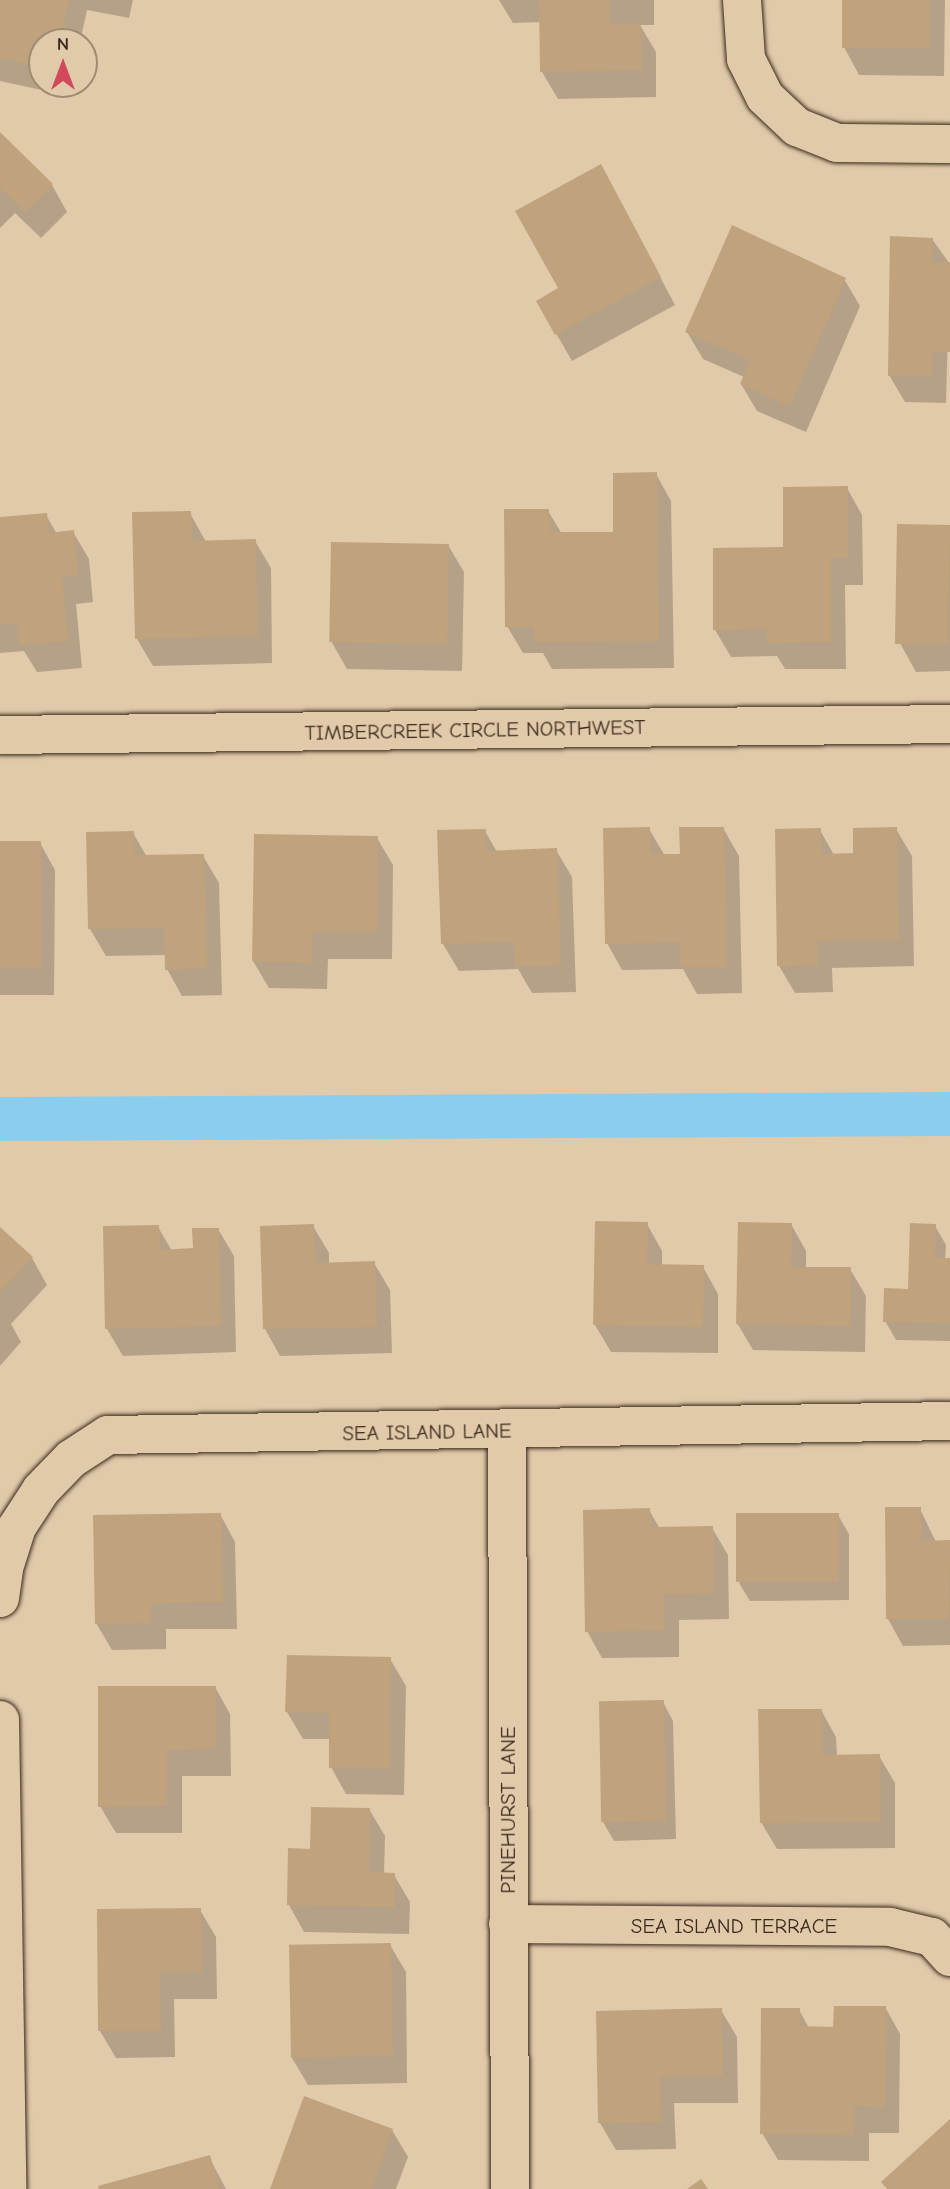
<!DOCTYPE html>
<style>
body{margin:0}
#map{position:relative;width:950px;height:2189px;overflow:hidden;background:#e1caaa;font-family:"Comic Neue",sans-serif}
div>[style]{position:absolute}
.shadow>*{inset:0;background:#0003}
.canal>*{height:44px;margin:-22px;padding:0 22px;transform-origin:22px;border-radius:22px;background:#8bcded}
.building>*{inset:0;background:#c0a37c;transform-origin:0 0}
.roads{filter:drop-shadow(0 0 2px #3b2a1e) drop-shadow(0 0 2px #3b2a1e)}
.street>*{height:38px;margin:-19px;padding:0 19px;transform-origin:19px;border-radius:19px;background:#e1caaa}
span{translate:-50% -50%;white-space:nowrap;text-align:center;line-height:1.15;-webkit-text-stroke:5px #e1caaa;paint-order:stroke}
.street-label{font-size:21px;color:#3b2a1e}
.north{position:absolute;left:28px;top:28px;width:70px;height:70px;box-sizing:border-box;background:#e1caaa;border:2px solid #9f8a72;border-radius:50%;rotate:0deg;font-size:19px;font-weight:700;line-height:28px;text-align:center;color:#3b2a1e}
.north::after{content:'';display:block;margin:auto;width:24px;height:32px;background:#d1495b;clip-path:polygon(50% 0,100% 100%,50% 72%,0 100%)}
</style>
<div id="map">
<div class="shadow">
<div style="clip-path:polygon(0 0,133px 0,129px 18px,87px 10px,80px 42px,42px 42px,42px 84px,72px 84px,69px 96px,0 81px)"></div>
<div style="clip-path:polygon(499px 0,654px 0,654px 25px,640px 25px,656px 52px,656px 97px,558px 99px,542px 72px,541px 22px,513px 23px)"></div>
<div style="clip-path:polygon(844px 0,945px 0,944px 76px,859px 75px,844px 47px)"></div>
<div style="clip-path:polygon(0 135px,52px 185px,67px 212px,41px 238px,15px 213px,0 228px)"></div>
<div style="clip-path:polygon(616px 194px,675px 305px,572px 361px,538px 302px,560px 289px)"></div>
<div style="clip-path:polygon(932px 239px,950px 264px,946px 403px,905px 402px,889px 375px)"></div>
<div style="clip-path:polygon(844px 279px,860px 306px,806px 432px,757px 411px,741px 384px,744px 377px,703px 359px,687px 332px)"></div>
<div style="clip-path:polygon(656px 474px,671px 501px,674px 668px,552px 669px,543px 653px,523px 653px,507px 626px,548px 511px,562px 534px,615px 534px)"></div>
<div style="clip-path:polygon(847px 488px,862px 515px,863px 585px,845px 585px,846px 669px,785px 669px,777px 656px,731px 657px,715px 630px,785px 549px)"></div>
<div style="clip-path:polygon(190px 513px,206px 542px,255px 541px,271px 568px,272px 663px,153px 666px,137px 639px)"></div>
<div style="clip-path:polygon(46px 515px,57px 534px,73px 532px,89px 559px,93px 602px,76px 604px,82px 668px,37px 672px,24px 651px,0 653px,0 519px)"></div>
<div style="clip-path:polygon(950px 527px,950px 671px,916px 672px,901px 645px,899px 528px)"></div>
<div style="clip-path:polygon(448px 545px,464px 572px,462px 671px,347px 669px,331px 641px)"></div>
<div style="clip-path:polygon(723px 828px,739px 856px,742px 993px,697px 994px,683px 969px,622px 970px,607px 943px,649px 829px,665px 856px,682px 856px)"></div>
<div style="clip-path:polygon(896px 829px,912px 856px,914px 966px,832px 968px,833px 992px,795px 993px,779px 966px,820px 830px,834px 855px,855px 855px)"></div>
<div style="clip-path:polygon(485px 831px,497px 852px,556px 850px,572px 877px,576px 992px,532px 993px,518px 969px,459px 971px,443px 944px,439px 832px)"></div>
<div style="clip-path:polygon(133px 833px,147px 857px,203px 856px,219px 883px,222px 995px,182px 996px,167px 969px,166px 955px,106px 956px,90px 929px)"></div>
<div style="clip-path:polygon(377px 838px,393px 865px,392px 959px,328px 959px,327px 989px,269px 988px,253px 961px)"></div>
<div style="clip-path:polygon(0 843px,40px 843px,55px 870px,54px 995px,0 995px)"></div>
<div style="clip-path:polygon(647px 1224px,662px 1251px,662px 1266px,703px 1267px,718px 1294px,718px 1353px,611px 1352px,595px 1325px)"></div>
<div style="clip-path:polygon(791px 1224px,806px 1251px,806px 1269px,850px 1269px,866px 1296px,865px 1352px,753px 1350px,737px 1323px)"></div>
<div style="clip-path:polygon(313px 1226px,329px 1253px,329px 1264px,374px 1263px,390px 1290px,392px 1353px,280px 1356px,265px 1329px)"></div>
<div style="clip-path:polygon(935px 1226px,946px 1245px,945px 1260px,950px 1260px,950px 1341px,896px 1340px,885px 1321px,910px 1291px)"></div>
<div style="clip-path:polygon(158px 1227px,172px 1251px,194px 1250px,218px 1229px,234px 1256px,236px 1352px,123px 1356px,107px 1329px)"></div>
<div style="clip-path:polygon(0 1230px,32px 1258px,47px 1285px,11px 1324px,21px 1342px,0 1366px)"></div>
<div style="clip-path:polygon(920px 1509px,936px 1542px,950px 1542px,950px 1645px,903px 1646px,888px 1619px)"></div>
<div style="clip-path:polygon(649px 1510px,660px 1529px,712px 1528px,728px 1555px,729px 1619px,679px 1620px,679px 1657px,602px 1658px,587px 1631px)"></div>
<div style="clip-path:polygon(220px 1514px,235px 1542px,237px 1629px,166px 1629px,166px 1649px,112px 1650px,96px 1623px)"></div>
<div style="clip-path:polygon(838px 1515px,849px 1534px,849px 1600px,750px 1601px,739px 1583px)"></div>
<div style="clip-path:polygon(390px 1659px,406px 1686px,404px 1795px,346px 1794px,331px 1767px,331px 1739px,303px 1739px,287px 1712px)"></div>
<div style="clip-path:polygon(215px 1687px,230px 1714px,231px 1776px,182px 1776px,182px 1833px,116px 1833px,100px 1806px)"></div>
<div style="clip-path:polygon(663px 1702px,673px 1721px,676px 1839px,614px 1841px,603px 1822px)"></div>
<div style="clip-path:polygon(821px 1710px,836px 1737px,837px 1757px,879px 1756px,895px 1783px,895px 1848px,777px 1849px,761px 1822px)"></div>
<div style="clip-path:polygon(369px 1809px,385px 1836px,384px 1875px,394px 1875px,410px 1902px,409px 1934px,304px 1932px,289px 1905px,312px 1850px)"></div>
<div style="clip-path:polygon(200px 1910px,216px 1937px,217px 1999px,174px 1999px,175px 2057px,116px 2058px,100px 2031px)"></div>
<div style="clip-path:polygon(390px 1945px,406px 1972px,407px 2083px,308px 2085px,292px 2058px)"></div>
<div style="clip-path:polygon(885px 2007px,900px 2034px,899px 2133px,869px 2133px,869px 2161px,778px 2160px,762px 2133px,799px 2010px,809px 2028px,835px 2029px)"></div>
<div style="clip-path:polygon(721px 2010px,737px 2037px,738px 2103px,674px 2103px,676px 2149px,616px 2150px,600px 2123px)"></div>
<div style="clip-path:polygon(392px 2130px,408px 2157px,396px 2189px,272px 2189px)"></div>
<div style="clip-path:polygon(209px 2157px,226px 2189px,100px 2189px)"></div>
</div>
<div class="canal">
<div style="left:0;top:1119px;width:950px;rotate:-0.3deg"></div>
</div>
<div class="building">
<div style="clip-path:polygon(0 0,69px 0,60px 42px,42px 42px,42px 67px,0 58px)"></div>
<div style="clip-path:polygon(539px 0,610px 0,610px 24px,641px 23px,642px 70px,540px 72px)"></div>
<div style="left:842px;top:0;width:88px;height:48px"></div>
<div style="clip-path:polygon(0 132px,53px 184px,25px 212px,0 188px)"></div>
<div style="clip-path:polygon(601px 164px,661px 277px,555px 335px,536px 301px,558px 288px,515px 211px)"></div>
<div style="clip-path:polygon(732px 225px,846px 278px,790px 406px,740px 384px,750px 360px,685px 332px)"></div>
<div style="clip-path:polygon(890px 236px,933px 238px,932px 262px,950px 262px,950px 352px,932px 351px,932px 376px,888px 376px)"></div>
<div style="clip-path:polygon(657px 472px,659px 641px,534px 642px,534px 627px,505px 627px,504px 509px,549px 509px,550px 532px,613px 532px,613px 473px)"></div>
<div style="clip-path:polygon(848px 486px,848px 558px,831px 558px,831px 642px,767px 643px,767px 629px,713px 630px,713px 548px,783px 547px,783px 487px)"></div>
<div style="clip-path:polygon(191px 511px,192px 541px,256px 539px,258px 636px,135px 639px,132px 512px)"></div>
<div style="clip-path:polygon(47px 513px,49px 533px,74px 530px,78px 575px,62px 577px,68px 641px,19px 645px,17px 623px,0 625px,0 517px)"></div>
<div style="left:950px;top:525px;width:120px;height:53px;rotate:91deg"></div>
<div style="left:331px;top:542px;width:118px;height:100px;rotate:1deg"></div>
<div style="clip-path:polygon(650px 827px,651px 854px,680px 854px,679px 827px,724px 827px,727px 967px,680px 967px,679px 942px,605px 944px,603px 828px)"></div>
<div style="clip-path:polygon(897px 827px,899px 940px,817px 941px,818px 965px,777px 966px,775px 829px,821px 828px,821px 854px,853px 853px,853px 828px)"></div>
<div style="clip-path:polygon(486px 829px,486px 851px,557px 848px,561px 965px,515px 967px,514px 942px,441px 944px,437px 830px)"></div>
<div style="clip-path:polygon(134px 831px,135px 855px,204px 854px,207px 968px,165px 970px,164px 928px,88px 929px,86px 832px)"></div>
<div style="clip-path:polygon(254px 834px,378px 836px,377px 933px,313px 932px,312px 963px,252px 961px)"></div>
<div style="left:0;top:841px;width:41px;height:127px"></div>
<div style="clip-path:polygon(595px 1221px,648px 1222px,647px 1264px,704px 1265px,703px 1327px,593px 1325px)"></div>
<div style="clip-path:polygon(738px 1222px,792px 1223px,791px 1267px,851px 1267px,851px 1326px,736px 1324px)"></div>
<div style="clip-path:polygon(910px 1223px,936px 1224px,935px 1258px,950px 1258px,950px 1323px,883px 1322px,884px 1288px,908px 1289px)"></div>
<div style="clip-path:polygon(314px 1224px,316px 1263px,375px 1261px,377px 1327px,263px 1329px,260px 1226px)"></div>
<div style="clip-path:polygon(159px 1225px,160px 1250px,193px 1248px,192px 1228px,219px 1228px,221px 1326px,105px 1329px,103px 1226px)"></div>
<div style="clip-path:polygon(0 1227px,33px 1257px,0 1292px)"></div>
<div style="clip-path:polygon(885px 1507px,921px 1507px,921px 1541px,950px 1540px,949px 1619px,886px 1619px)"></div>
<div style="clip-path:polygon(650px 1508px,651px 1527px,713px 1526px,714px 1593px,664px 1594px,665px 1630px,585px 1632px,583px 1510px)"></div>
<div style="clip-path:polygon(221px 1513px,223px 1602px,151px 1603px,151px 1623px,95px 1624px,93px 1515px)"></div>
<div style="left:839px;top:1513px;width:69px;height:103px;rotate:90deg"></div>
<div style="clip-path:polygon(287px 1655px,391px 1657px,390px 1769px,329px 1768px,329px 1713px,285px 1712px)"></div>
<div style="clip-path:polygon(98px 1686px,216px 1686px,216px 1749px,167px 1750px,167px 1806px,98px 1807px)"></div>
<div style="left:664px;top:1700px;width:121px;height:65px;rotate:89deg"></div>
<div style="clip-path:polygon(758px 1709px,822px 1709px,823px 1755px,880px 1754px,881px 1822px,760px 1823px)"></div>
<div style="clip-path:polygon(311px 1807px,370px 1808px,369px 1872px,395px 1873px,395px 1907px,287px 1905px,288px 1848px,310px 1849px)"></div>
<div style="clip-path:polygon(201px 1908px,202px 1972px,160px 1972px,161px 2031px,98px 2031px,97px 1909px)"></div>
<div style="left:391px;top:1943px;width:113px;height:102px;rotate:89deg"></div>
<div style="clip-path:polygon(834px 2006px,886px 2006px,885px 2107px,854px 2106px,854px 2135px,760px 2134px,761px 2008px,800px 2008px,800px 2026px,833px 2027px)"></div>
<div style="clip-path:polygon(722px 2008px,723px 2076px,660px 2077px,661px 2122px,598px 2123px,596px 2011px)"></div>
<div style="clip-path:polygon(304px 2096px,393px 2129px,371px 2189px,270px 2189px)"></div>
<div style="clip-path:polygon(950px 2119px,950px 2189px,887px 2189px,881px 2182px)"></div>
<div style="clip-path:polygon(210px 2155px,220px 2189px,99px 2189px,98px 2186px)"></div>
<div style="clip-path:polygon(701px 2179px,708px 2189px,687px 2189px)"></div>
</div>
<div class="roads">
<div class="street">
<div style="left:742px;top:0;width:59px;rotate:86.1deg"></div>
<div style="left:746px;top:59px;width:42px;rotate:63.4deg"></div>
<div style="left:765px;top:97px;width:44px;rotate:43.2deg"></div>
<div style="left:797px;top:127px;width:43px;rotate:21.8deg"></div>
<div style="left:837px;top:143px;width:113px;rotate:0.5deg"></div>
<div style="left:0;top:735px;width:950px;rotate:-0.66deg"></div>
<div style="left:507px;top:1431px;width:758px;rotate:89.77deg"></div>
<div style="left:0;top:1598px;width:30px;rotate:-82deg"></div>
<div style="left:4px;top:1568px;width:43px;rotate:-72.4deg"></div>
<div style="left:17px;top:1527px;width:44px;rotate:-57deg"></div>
<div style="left:41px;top:1490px;width:43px;rotate:-45.9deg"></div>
<div style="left:71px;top:1459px;width:44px;rotate:-33deg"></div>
<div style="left:108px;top:1435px;width:842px;rotate:-0.95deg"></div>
<div style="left:0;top:1720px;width:469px;rotate:89.1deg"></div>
<div style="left:508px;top:1924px;width:382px;rotate:0.4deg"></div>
<div style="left:890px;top:1927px;width:43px;rotate:13.4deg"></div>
<div style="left:932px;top:1937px;width:27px;rotate:48deg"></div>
</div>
</div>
<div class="street-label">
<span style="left:475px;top:730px;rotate:-1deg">TIMBERCREEK CIRCLE NORTHWEST</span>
<span style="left:427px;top:1432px;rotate:-1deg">SEA ISLAND LANE</span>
<span style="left:508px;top:1810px;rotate:-90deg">PINEHURST LANE</span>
<span style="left:734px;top:1926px">SEA ISLAND TERRACE</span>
</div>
<div class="north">N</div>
</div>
